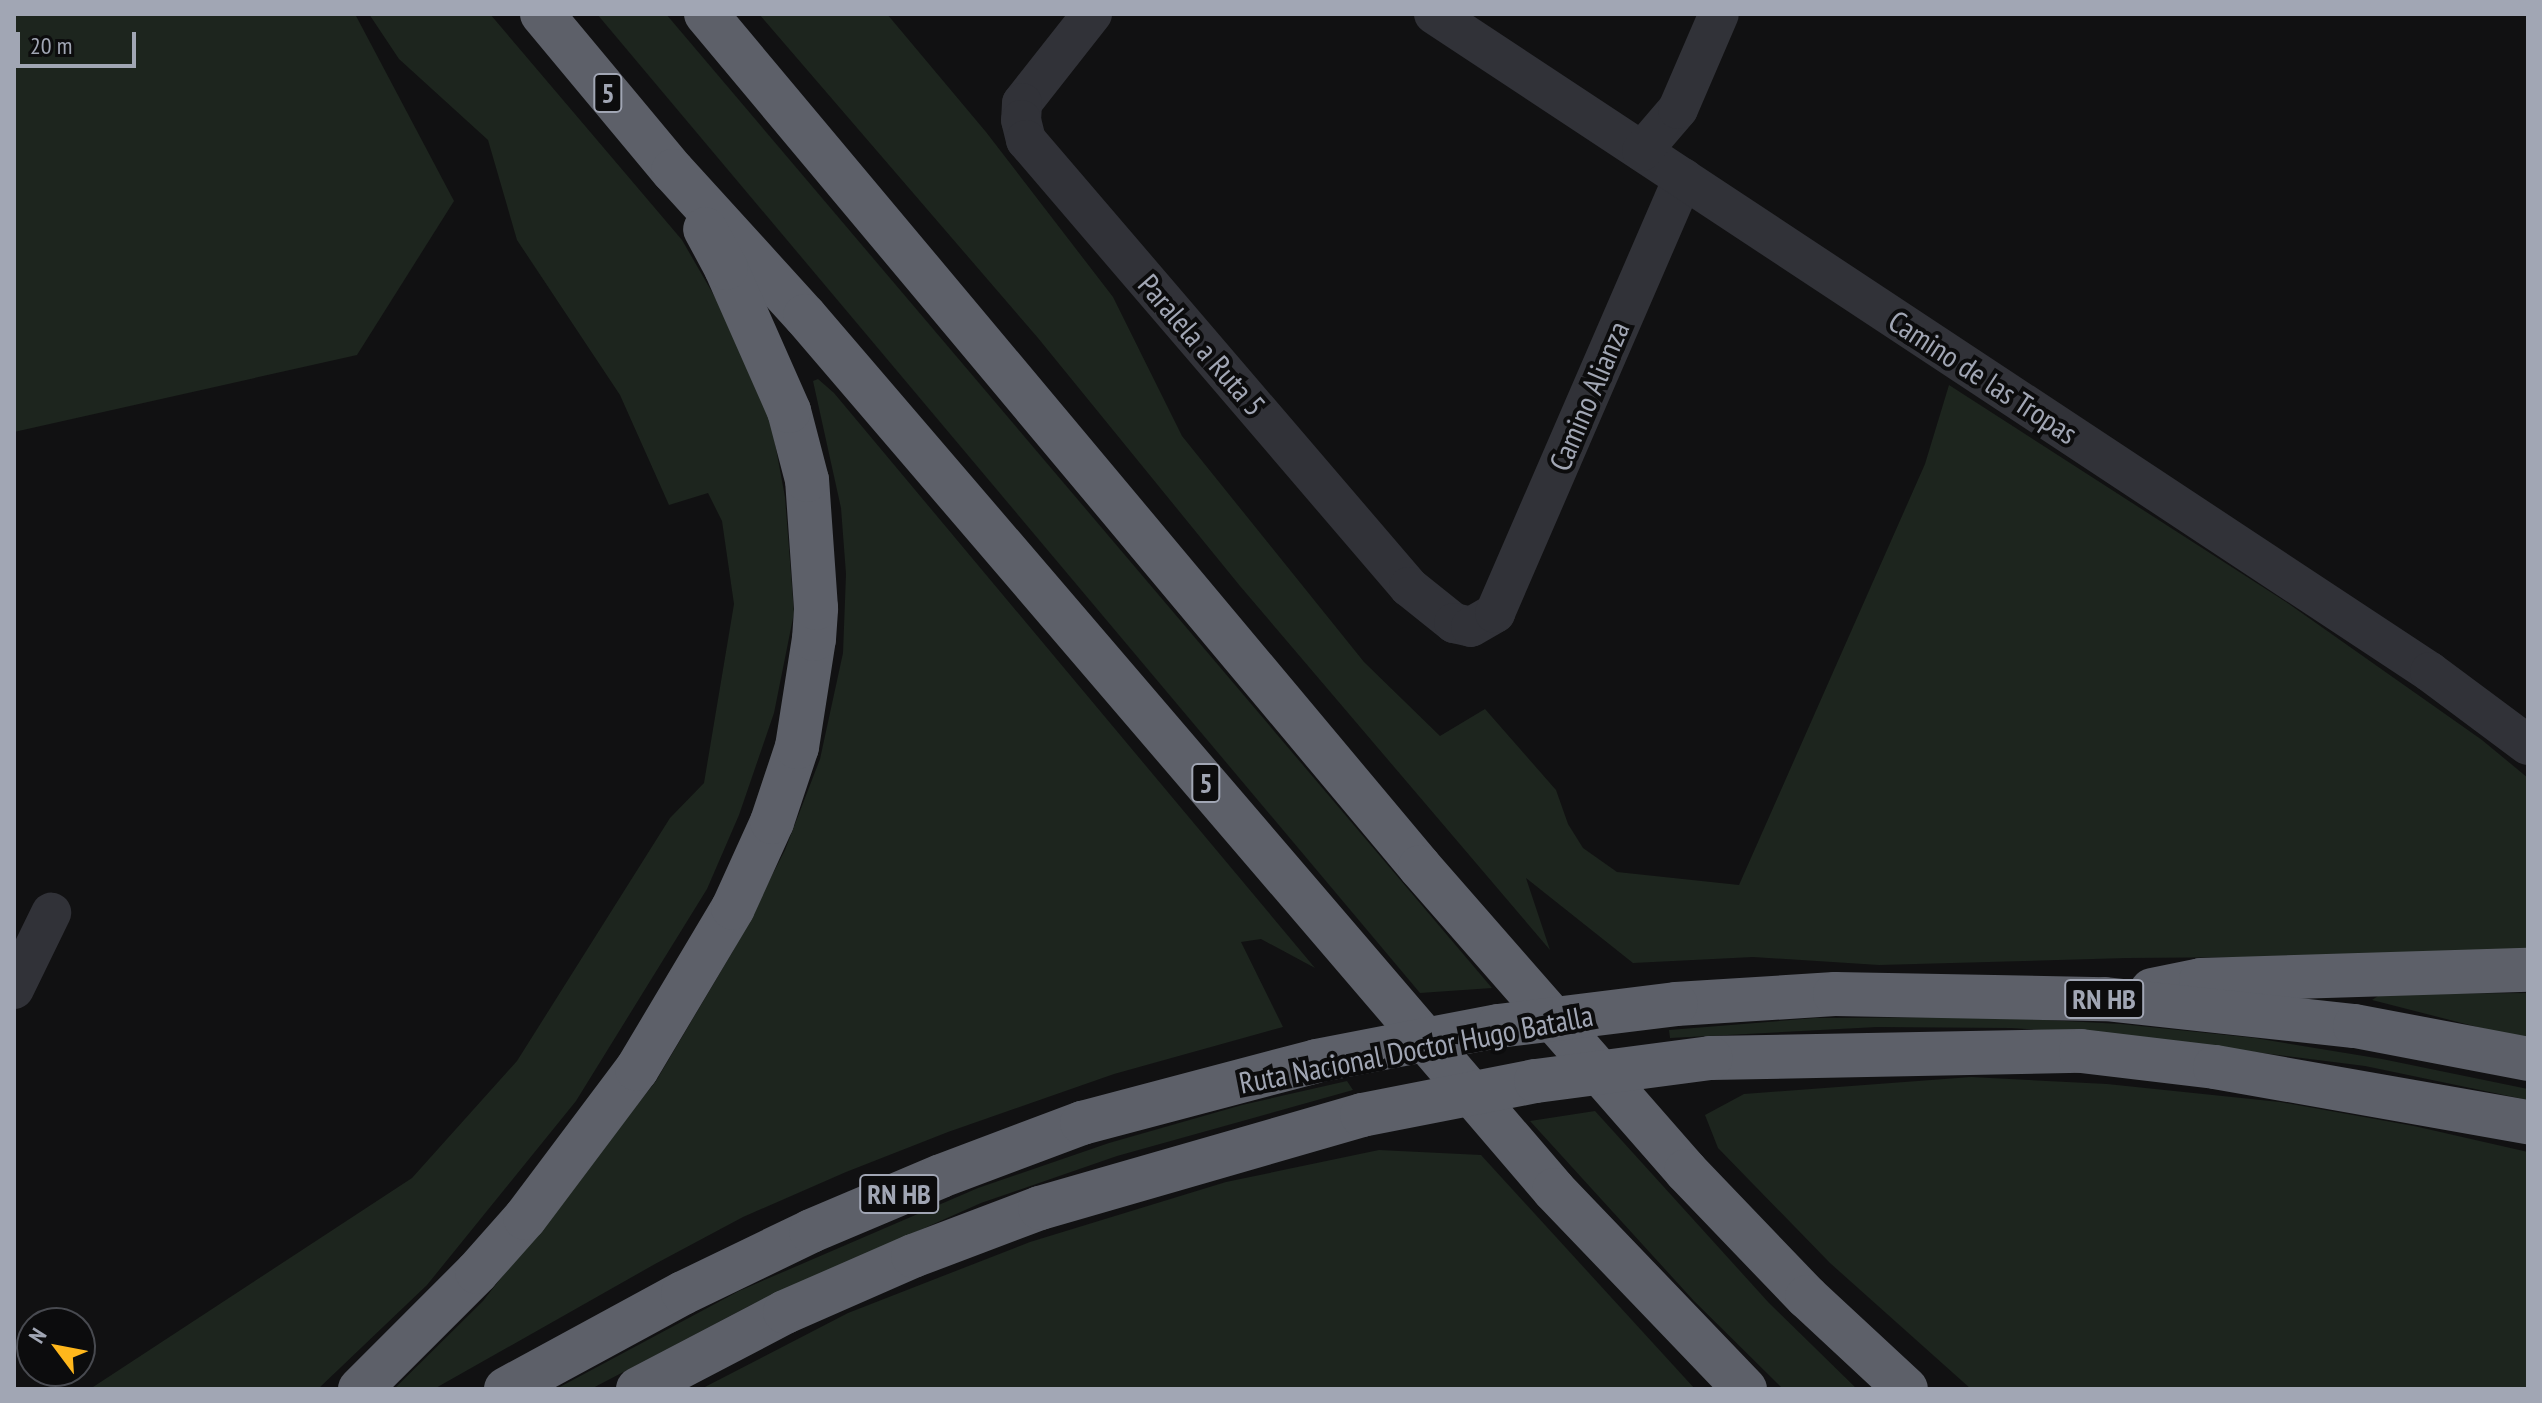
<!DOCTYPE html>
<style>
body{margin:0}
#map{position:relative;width:2542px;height:1403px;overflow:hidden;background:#111112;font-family:"PT Sans Narrow",sans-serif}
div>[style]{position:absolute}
.green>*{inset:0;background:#1d251e}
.minor>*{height:40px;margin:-20px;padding:0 20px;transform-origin:20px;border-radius:20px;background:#313238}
.highway>*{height:44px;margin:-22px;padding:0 22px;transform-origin:22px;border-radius:22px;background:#5d6069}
.highway-bridge>*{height:44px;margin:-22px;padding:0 22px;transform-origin:22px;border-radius:22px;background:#5d6069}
span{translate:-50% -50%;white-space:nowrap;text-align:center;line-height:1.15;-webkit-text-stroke:8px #0c0c0d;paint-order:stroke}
.shield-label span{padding:2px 6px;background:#0c0c0d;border:2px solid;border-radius:6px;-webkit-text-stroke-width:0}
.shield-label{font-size:28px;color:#a1a6b4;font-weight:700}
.street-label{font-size:30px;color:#a1a6b4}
.frame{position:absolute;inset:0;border:16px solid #a1a6b4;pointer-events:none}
.north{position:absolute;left:16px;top:1307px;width:80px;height:80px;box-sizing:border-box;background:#0c0c0d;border:2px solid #484a50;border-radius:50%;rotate:302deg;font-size:22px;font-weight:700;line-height:32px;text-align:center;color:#a1a6b4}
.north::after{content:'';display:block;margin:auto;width:28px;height:36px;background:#ffb71c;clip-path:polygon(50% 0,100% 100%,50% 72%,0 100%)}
.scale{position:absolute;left:16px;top:32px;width:120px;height:36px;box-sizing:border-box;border:4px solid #a1a6b4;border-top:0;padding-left:10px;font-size:24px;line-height:28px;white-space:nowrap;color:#a1a6b4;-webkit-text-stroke:6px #0c0c0d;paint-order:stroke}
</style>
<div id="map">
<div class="green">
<div style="clip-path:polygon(14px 14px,355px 14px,454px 201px,357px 355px,14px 432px)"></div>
<div style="clip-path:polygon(369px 14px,490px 14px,682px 240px,731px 325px,769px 411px,785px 497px,794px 613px,774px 713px,739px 815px,707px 889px,576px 1101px,427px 1285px,318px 1389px,90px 1389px,412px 1178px,517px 1061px,670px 818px,704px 783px,734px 604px,722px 521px,708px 493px,669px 505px,620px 395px,517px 240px,488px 140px,399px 59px)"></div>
<div style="clip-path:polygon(597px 14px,666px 14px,1492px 988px,1420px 993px)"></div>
<div style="clip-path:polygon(759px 14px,887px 14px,986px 132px,1113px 297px,1182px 436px,1364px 662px,1440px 736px,1485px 709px,1556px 790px,1568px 824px,1583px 848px,1617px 872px,1739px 885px,1925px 464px,1949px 385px,2289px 604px,2482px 740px,2528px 778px,2528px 955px,2127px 958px,1879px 965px,1753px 957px,1633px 963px,1526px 878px,1550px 950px,1240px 586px,1038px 338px)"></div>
<div style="clip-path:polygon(818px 379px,834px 393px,1315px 968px,1261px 939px,1241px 942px,1283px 1027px,1114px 1074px,948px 1132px,846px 1172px,743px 1217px,655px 1264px,434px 1389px,394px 1389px,483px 1301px,656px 1081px,733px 951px,785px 850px,820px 759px,843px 653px,846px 574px,841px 508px,813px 381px)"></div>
<div style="clip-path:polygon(2528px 993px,2528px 1040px,2372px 1000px,2381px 994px)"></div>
<div style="clip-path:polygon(1991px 1017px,2121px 1024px,2255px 1038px,2382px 1059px,2528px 1089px,2528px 1100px,2365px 1066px,2129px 1036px,2011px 1028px,1877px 1027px,1670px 1038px,1669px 1030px,1815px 1018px)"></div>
<div style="clip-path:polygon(1971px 1077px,2107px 1084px,2280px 1102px,2414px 1126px,2528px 1152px,2528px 1389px,1971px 1389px,1830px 1263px,1718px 1148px,1705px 1115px,1744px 1094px)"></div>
<div style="clip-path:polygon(1347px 1081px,1353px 1090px,1117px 1156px,981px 1203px,751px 1305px,591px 1389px,556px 1389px,739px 1291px,978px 1188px,1109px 1143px,1242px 1105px)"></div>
<div style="clip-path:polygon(1595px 1111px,1769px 1303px,1857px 1389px,1783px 1389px,1694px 1301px,1530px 1121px)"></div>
<div style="clip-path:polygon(1379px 1150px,1481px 1155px,1695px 1389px,701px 1389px,848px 1313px,1030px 1242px,1226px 1182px)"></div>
</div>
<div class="minor">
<div style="left:1092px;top:14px;width:113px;rotate:128.2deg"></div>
<div style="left:1022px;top:103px;width:17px;rotate:93deg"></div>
<div style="left:1021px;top:120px;width:21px;rotate:76deg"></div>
<div style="left:1026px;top:140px;width:589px;rotate:49.41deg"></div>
<div style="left:1409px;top:587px;width:58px;rotate:38.7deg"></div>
<div style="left:1454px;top:623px;width:17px;rotate:13deg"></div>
<div style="left:1471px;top:627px;width:28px;rotate:-30deg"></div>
<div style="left:1495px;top:613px;width:474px;rotate:-66.6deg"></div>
<div style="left:1434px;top:14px;width:1194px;rotate:33.45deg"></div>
<div style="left:2430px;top:672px;width:122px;rotate:36.7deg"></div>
<div style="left:1642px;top:151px;width:55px;rotate:-49.4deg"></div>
<div style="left:1678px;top:109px;width:103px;rotate:-66.7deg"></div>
<div style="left:14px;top:989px;width:85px;rotate:-64deg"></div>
</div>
<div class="highway">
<div style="left:542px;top:14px;width:204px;rotate:50.2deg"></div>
<div style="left:673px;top:171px;width:196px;rotate:47.7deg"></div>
<div style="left:805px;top:316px;width:1151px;rotate:49.4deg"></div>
<div style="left:1554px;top:1190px;width:276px;rotate:46.2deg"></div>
<div style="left:706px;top:14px;width:1112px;rotate:50.07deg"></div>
<div style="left:1420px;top:867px;width:404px;rotate:48.8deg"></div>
<div style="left:1686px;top:1171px;width:175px;rotate:46.2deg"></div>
<div style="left:1807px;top:1297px;width:135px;rotate:42.9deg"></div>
<div style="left:2152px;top:990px;width:50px;rotate:-11.5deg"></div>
<div style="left:2201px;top:980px;width:327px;rotate:-1.8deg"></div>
<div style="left:1676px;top:1004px;width:159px;rotate:-3.6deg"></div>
<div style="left:1835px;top:994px;width:270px;rotate:1.1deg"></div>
<div style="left:2105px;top:999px;width:251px;rotate:6.2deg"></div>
<div style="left:2355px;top:1026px;width:176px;rotate:10.8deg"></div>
<div style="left:1710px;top:1058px;width:371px;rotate:-1.1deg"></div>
<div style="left:2081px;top:1051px;width:135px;rotate:6.8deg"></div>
<div style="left:2215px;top:1067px;width:318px;rotate:10deg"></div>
<div style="left:360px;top:1389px;width:165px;rotate:-45deg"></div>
<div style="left:477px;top:1272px;width:72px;rotate:-48.4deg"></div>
<div style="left:525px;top:1218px;width:186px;rotate:-53.1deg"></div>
<div style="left:637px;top:1069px;width:187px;rotate:-59.2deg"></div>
<div style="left:733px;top:908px;width:94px;rotate:-65.6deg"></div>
<div style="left:772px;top:822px;width:79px;rotate:-71.6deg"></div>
<div style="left:797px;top:747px;width:109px;rotate:-81.1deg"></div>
<div style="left:814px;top:639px;width:31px;rotate:-86deg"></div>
<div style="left:816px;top:608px;width:128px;rotate:-94deg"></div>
<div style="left:807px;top:480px;width:71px;rotate:-104.6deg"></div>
<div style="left:789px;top:411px;width:156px;rotate:-113.8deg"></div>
<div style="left:726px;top:268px;width:44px;rotate:-118.3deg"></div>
<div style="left:506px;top:1389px;width:201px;rotate:-28.5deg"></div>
<div style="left:683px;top:1293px;width:142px;rotate:-25.8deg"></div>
<div style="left:811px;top:1231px;width:141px;rotate:-22.9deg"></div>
<div style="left:941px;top:1176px;width:151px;rotate:-20.6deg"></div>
<div style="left:1082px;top:1123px;width:242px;rotate:-14.8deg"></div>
<div style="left:638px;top:1389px;width:166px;rotate:-27.6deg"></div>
<div style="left:785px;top:1312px;width:140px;rotate:-23.6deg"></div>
<div style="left:913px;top:1256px;width:136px;rotate:-20.7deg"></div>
<div style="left:1040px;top:1208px;width:335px;rotate:-16.1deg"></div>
</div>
<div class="highway-bridge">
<div style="left:1316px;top:1061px;width:185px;rotate:-10.9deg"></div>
<div style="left:1498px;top:1026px;width:179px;rotate:-7deg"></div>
<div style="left:1362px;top:1115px;width:177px;rotate:-11.1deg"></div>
<div style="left:1536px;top:1081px;width:176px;rotate:-7.5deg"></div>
</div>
<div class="shield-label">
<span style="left:608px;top:93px">5</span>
<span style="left:1206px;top:783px">5</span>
<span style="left:2104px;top:999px">RN HB</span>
<span style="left:899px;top:1194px">RN HB</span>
</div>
<div class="street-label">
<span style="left:1202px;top:345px;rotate:49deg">Paralela a Ruta 5</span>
<span style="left:1983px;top:377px;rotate:33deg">Camino de las Tropas</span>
<span style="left:1589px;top:396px;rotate:-67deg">Camino Alianza</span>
<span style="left:1416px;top:1049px;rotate:-11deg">Ruta Nacional Doctor Hugo Batalla</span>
</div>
<div class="frame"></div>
<div class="north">N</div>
<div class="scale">20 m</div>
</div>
